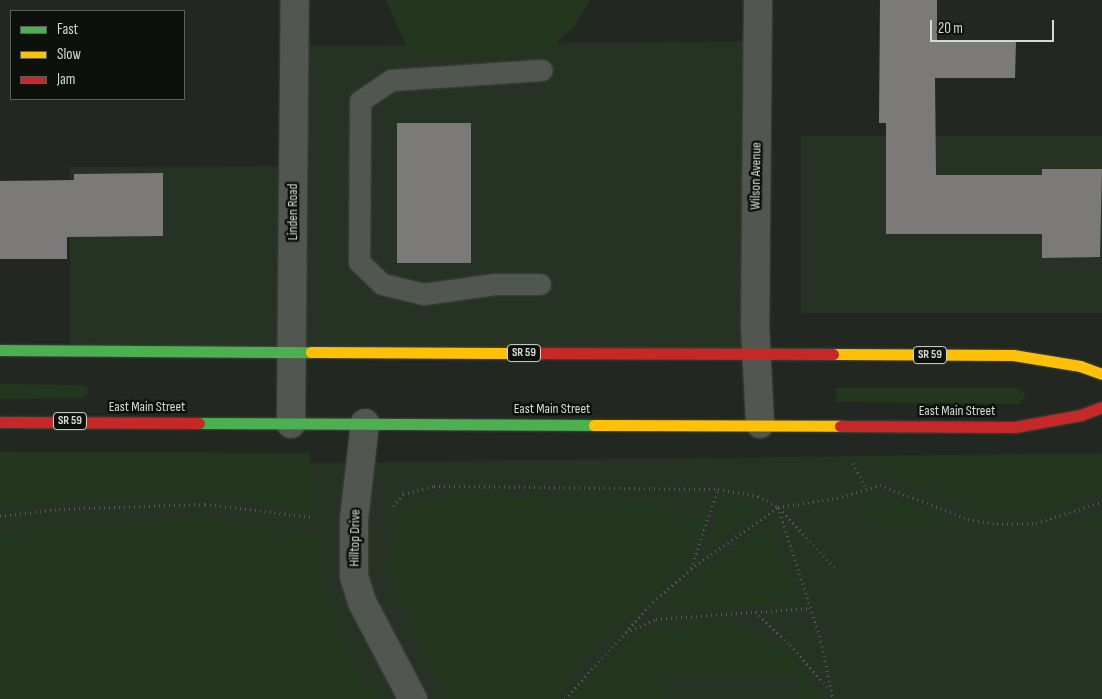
<!DOCTYPE html>
<style>
body{margin:0}
#map{position:relative;width:1102px;height:699px;overflow:hidden;background:#222721;font-family:"Sofia Sans Condensed",sans-serif}
div>[style]{position:absolute}
.built>*{inset:0;background:#263324;transform-origin:0 0}
.green>*{inset:0;background:#22371e}
.building>*{inset:0;background:#7b7a78;transform-origin:0 0}
.path>*{height:3px;margin-top:-1.5px;transform-origin:0;background:repeating-linear-gradient(90deg,#575a57 0 1px,transparent 0 5px)}
.roads{filter:drop-shadow(0 0 1px #40443f) drop-shadow(0 0 1px #40443f)}
.lane>*{height:21px;margin:-10.5px;padding:0 10.5px;transform-origin:10.5px;border-radius:10.5px;background:#525651}
.street>*{height:28px;margin:-14px;padding:0 14px;transform-origin:14px;border-radius:14px;background:#525651}
.fast>*{height:11px;margin:-5.5px;padding:0 5.5px;transform-origin:5.5px;border-radius:5.5px;background:#4caf50}
.slow>*{height:11px;margin:-5.5px;padding:0 5.5px;transform-origin:5.5px;border-radius:5.5px;background:#ffc107}
.jam>*{height:11px;margin:-5.5px;padding:0 5.5px;transform-origin:5.5px;border-radius:5.5px;background:#c62828}
span{translate:-50% -50%;white-space:nowrap;text-align:center;line-height:1.15;-webkit-text-stroke:5px #0d110c;paint-order:stroke}
.shield-label span{padding:1px 4px;background:#0d110c;border:1px solid;border-radius:4px;-webkit-text-stroke-width:0}
.shield-label{font-size:12px;color:#d5dbd4;font-weight:700}
.street-label{font-size:14px;color:#d5dbd4}
.legend{position:absolute;left:10px;top:10px;width:175px;height:90px;box-sizing:border-box;background:#0d110c;border:1px solid #5d625c;margin:0;padding:6px 9px;list-style:none;font-size:15px;color:#d5dbd4}
.legend li{display:flex;align-items:center;gap:10px;height:25px}
.legend b{width:25px;border:1px solid #5d625c}
.scale{position:absolute;left:930px;top:20px;width:124px;height:22px;box-sizing:border-box;border:2px solid #d5dbd4;border-top:0;padding-left:6px;font-size:15px;line-height:18px;white-space:nowrap;color:#d5dbd4;-webkit-text-stroke:4px #0d110c;paint-order:stroke}
</style>
<div id="map">
<div class="built">
<div style="clip-path:polygon(758px 41px,756px 353px,70px 349px,70px 167px,293px 166px,294px 46px)"></div>
<div style="left:801px;top:136px;width:301px;height:177px"></div>
<div style="clip-path:polygon(1102px 453px,1102px 699px,0 699px,0 462px,208px 464px)"></div>
</div>
<div class="green">
<div style="clip-path:polygon(386px 0,590px 0,575px 26px,542px 56px,411px 56px)"></div>
<div style="clip-path:polygon(0 384px,85px 385px,90px 391px,84px 398px,0 399px)"></div>
<div style="clip-path:polygon(834px 388px,1017px 388px,1026px 394px,1020px 404px,834px 402px,837px 394px)"></div>
<div style="clip-path:polygon(0 452px,310px 453px,314px 513px,204px 494px,0 506px)"></div>
<div style="clip-path:polygon(866px 456px,1102px 456px,1102px 491px,1040px 513px,978px 513px,936px 492px,873px 470px)"></div>
<div style="clip-path:polygon(876px 496px,907px 503px,970px 529px,884px 528px,850px 510px)"></div>
<div style="clip-path:polygon(449px 498px,665px 499px,665px 515px,709px 515px,686px 565px,576px 666px,555px 699px,449px 699px,389px 572px,397px 523px,410px 509px)"></div>
<div style="clip-path:polygon(724px 499px,750px 500px,761px 509px,708px 547px)"></div>
<div style="clip-path:polygon(1102px 516px,1102px 530px,1059px 530px)"></div>
<div style="clip-path:polygon(203px 518px,322px 538px,322px 572px,346px 654px,379px 699px,0 699px,0 532px)"></div>
<div style="clip-path:polygon(770px 524px,800px 602px,667px 611px,663px 602px)"></div>
<div style="clip-path:polygon(718px 624px,738px 624px,774px 641px,807px 671px,823px 699px,801px 699px,800px 678px,665px 677px,665px 699px,570px 699px,599px 666px,633px 639px,651px 630px)"></div>
</div>
<div class="building">
<div style="clip-path:polygon(880px 0,937px 0,937px 41px,1016px 41px,1015px 78px,935px 78px,936px 175px,1042px 175px,1042px 169px,1102px 169px,1100px 257px,1042px 258px,1042px 234px,886px 234px,886px 123px,879px 123px)"></div>
<div style="left:471px;top:123px;width:140px;height:74px;rotate:90deg"></div>
<div style="clip-path:polygon(163px 173px,163px 236px,67px 237px,67px 259px,0 259px,0 181px,74px 180px,74px 174px)"></div>
</div>
<div class="path">
<div style="left:853px;top:463px;width:29px;rotate:63deg"></div>
<div style="left:393px;top:506px;width:16px;rotate:-50deg"></div>
<div style="left:403px;top:494px;width:32px;rotate:-14deg"></div>
<div style="left:434px;top:486px;width:284px;rotate:0.6deg"></div>
<div style="left:718px;top:489px;width:41px;rotate:9.9deg"></div>
<div style="left:758px;top:496px;width:23px;rotate:29deg"></div>
<div style="left:778px;top:507px;width:60px;rotate:-8.7deg"></div>
<div style="left:837px;top:498px;width:45px;rotate:-16.8deg"></div>
<div style="left:880px;top:485px;width:94px;rotate:21.1deg"></div>
<div style="left:968px;top:519px;width:29px;rotate:10deg"></div>
<div style="left:997px;top:524px;width:39px;rotate:-1deg"></div>
<div style="left:1036px;top:523px;width:69px;rotate:-17.7deg"></div>
<div style="left:778px;top:507px;width:141px;rotate:72.2deg"></div>
<div style="left:821px;top:641px;width:59px;rotate:78.3deg"></div>
<div style="left:779px;top:508px;width:83px;rotate:46.9deg"></div>
<div style="left:0;top:516px;width:59px;rotate:-6.8deg"></div>
<div style="left:59px;top:509px;width:146px;rotate:-2deg"></div>
<div style="left:205px;top:504px;width:108px;rotate:6.9deg"></div>
<div style="left:691px;top:568px;width:83px;rotate:-71.1deg"></div>
<div style="left:755px;top:612px;width:48px;rotate:43.3deg"></div>
<div style="left:790px;top:645px;width:60px;rotate:48.4deg"></div>
<div style="left:626px;top:632px;width:33px;rotate:-23deg"></div>
<div style="left:656px;top:619px;width:153px;rotate:-4.1deg"></div>
<div style="left:565px;top:699px;width:131px;rotate:-47.8deg"></div>
<div style="left:653px;top:602px;width:50px;rotate:-41deg"></div>
<div style="left:691px;top:569px;width:107px;rotate:-35.5deg"></div>
</div>
<div class="roads">
<div class="lane">
<div style="left:540px;top:284px;width:45px;rotate:180deg"></div>
<div style="left:495px;top:284px;width:72px;rotate:172deg"></div>
<div style="left:424px;top:294px;width:43px;rotate:-166.6deg"></div>
<div style="left:382px;top:284px;width:32px;rotate:-136deg"></div>
<div style="left:359px;top:262px;width:161px;rotate:-89.6deg"></div>
<div style="left:360px;top:101px;width:37px;rotate:-34deg"></div>
<div style="left:391px;top:80px;width:151px;rotate:-3.8deg"></div>
</div>
<div class="street">
<div style="left:758px;top:0;width:325px;rotate:90.5deg"></div>
<div style="left:755px;top:325px;width:99px;rotate:87.1deg"></div>
<div style="left:365px;top:423px;width:97px;rotate:96.5deg"></div>
<div style="left:354px;top:519px;width:57px;rotate:90deg"></div>
<div style="left:354px;top:576px;width:27px;rotate:73deg"></div>
<div style="left:362px;top:602px;width:110px;rotate:62.3deg"></div>
<div style="left:291px;top:424px;width:424px;rotate:-89.5deg"></div>
</div>
<div class="fast">
<div style="left:0;top:350px;width:311px;rotate:0.4deg"></div>
<div style="left:199px;top:423px;width:395px;rotate:0.3deg"></div>
</div>
<div class="slow">
<div style="left:311px;top:352px;width:206px;rotate:0.3deg"></div>
<div style="left:833px;top:354px;width:180px;rotate:0.3deg"></div>
<div style="left:1013px;top:355px;width:68px;rotate:9.3deg"></div>
<div style="left:1080px;top:366px;width:23px;rotate:20deg"></div>
<div style="left:594px;top:425px;width:246px;rotate:0.2deg"></div>
</div>
<div class="jam">
<div style="left:517px;top:353px;width:316px;rotate:0.2deg"></div>
<div style="left:0;top:422px;width:199px;rotate:0.3deg"></div>
<div style="left:840px;top:426px;width:175px;rotate:0.3deg"></div>
<div style="left:1015px;top:427px;width:67px;rotate:-10.3deg"></div>
<div style="left:1081px;top:415px;width:22px;rotate:-21deg"></div>
</div>
</div>
<div class="shield-label">
<span style="left:524px;top:353px">SR 59</span>
<span style="left:930px;top:355px">SR 59</span>
<span style="left:70px;top:421px">SR 59</span>
</div>
<div class="street-label">
<span style="left:756px;top:176px;rotate:-89deg">Wilson Avenue</span>
<span style="left:293px;top:212px;rotate:-90deg">Linden Road</span>
<span style="left:147px;top:407px">East Main Street</span>
<span style="left:552px;top:409px">East Main Street</span>
<span style="left:957px;top:411px">East Main Street</span>
<span style="left:355px;top:538px;rotate:-89deg">Hilltop Drive</span>
</div>
<ul class="legend">
<li><b style="height:6px;background:#4caf50"></b>Fast</li>
<li><b style="height:6px;background:#ffc107"></b>Slow</li>
<li><b style="height:6px;background:#c62828"></b>Jam</li>
</ul>
<div class="scale">20 m</div>
</div>
